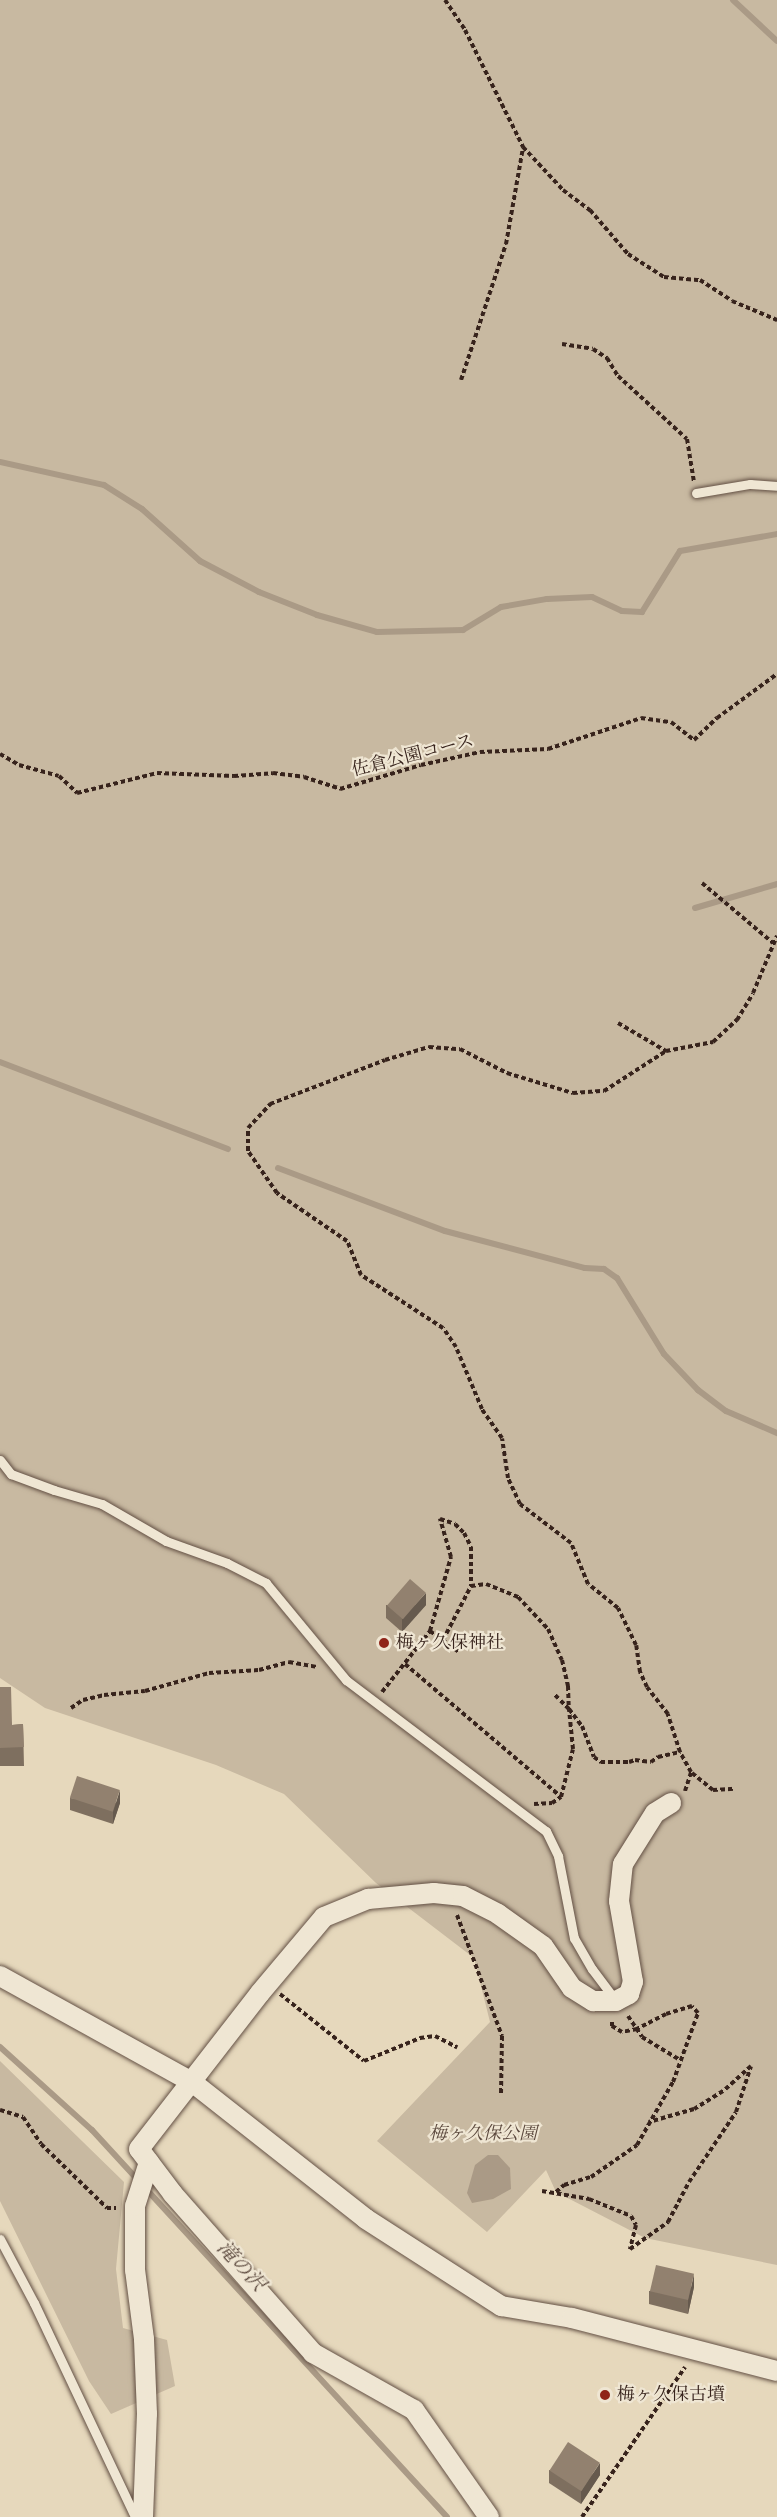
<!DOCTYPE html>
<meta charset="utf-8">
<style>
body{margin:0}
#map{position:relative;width:777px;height:2517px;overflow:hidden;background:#e6d8bc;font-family:"Old Standard TT","Noto Serif JP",serif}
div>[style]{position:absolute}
.green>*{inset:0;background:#c8b9a1}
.water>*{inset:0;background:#aa9a86}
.stream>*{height:6px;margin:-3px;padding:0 3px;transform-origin:3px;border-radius:3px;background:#aa9a86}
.path>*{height:4px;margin-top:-2px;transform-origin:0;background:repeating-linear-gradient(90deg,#37231c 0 4.5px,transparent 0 7.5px)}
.roads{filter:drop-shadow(0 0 2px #635044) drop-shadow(0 0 2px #635044)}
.service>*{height:9px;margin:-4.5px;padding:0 4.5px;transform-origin:4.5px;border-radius:4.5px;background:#efe6d3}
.minor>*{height:20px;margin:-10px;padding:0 10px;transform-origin:10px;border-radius:10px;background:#efe6d3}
.wall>*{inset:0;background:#7e6f5f}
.shaded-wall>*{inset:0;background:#665a4e}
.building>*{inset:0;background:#92816f;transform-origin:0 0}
.dots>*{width:16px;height:16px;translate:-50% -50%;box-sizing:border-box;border:3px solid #efe6d3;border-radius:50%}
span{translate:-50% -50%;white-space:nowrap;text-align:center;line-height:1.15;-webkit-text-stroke:4.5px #efe6d3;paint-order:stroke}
.street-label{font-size:18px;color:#37231c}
.poi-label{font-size:18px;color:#37231c}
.left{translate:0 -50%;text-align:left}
.park-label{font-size:18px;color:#5b483d;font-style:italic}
.water-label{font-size:20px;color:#5a473c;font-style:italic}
</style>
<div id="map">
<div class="green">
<div style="clip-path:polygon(0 0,777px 0,777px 2265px,645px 2238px,556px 2192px,546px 2170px,487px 2232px,377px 2141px,490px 2022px,474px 1958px,376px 1883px,284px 1794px,216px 1765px,45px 1708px,0 1678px)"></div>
<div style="clip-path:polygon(0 2061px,124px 2182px,116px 2269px,123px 2328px,167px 2340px,175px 2386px,111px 2414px,89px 2381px,0 2201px)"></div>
</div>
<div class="water">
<div style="clip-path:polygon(488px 2155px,498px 2155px,510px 2168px,511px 2189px,493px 2199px,472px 2203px,467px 2193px,475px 2165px)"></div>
</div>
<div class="stream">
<div style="left:733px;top:0;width:60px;rotate:43deg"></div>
<div style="left:0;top:462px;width:107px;rotate:12.5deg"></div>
<div style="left:104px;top:485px;width:45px;rotate:32.3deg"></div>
<div style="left:142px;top:509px;width:78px;rotate:41.9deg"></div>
<div style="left:200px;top:561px;width:67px;rotate:27.7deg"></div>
<div style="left:259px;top:592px;width:62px;rotate:21.6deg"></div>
<div style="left:317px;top:615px;width:62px;rotate:15.8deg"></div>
<div style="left:377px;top:632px;width:86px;rotate:-1.3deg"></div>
<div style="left:463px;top:630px;width:44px;rotate:-31.2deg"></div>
<div style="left:501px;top:607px;width:47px;rotate:-9.9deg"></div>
<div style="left:547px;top:599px;width:45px;rotate:-2.5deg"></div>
<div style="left:592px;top:597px;width:33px;rotate:25deg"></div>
<div style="left:622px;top:611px;width:20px;rotate:3deg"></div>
<div style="left:642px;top:612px;width:72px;rotate:-58.1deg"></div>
<div style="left:680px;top:551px;width:98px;rotate:-9.9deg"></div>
<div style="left:695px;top:908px;width:85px;rotate:-16.3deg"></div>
<div style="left:0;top:1062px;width:244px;rotate:20.9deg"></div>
<div style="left:278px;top:1168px;width:178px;rotate:20.7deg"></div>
<div style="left:445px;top:1231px;width:145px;rotate:14.8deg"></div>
<div style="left:585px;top:1268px;width:19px;rotate:3deg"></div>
<div style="left:604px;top:1269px;width:16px;rotate:35deg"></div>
<div style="left:617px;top:1278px;width:89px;rotate:58.3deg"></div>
<div style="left:664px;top:1354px;width:50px;rotate:46.6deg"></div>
<div style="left:698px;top:1390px;width:35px;rotate:37deg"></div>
<div style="left:726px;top:1411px;width:56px;rotate:23.3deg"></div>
<div style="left:0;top:2047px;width:124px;rotate:42.1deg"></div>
<div style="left:92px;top:2130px;width:525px;rotate:47.47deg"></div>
</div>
<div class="path">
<div style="left:445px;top:0;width:36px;rotate:56deg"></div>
<div style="left:465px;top:30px;width:131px;rotate:63.6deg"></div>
<div style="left:523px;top:147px;width:59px;rotate:47.1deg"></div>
<div style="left:563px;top:190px;width:34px;rotate:37deg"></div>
<div style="left:590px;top:210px;width:58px;rotate:49.2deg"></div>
<div style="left:628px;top:254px;width:43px;rotate:32.6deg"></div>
<div style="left:664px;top:277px;width:36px;rotate:5deg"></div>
<div style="left:700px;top:280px;width:38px;rotate:33deg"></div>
<div style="left:732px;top:301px;width:49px;rotate:22.9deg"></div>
<div style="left:562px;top:344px;width:31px;rotate:9deg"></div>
<div style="left:593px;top:349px;width:17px;rotate:33deg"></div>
<div style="left:607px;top:358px;width:21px;rotate:59deg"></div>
<div style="left:618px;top:376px;width:93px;rotate:42.4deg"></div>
<div style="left:687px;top:439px;width:44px;rotate:80.8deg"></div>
<div style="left:461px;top:380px;width:143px;rotate:-71.7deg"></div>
<div style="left:506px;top:244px;width:97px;rotate:-80deg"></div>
<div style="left:0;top:754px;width:22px;rotate:30deg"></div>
<div style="left:19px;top:765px;width:41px;rotate:15.4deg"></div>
<div style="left:59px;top:776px;width:25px;rotate:43deg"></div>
<div style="left:77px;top:793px;width:82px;rotate:-14deg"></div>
<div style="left:157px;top:773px;width:77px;rotate:2.2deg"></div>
<div style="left:234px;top:776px;width:39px;rotate:-4deg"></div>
<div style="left:273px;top:773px;width:31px;rotate:7deg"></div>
<div style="left:304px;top:777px;width:38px;rotate:18deg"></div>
<div style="left:340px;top:789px;width:84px;rotate:-16.5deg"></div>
<div style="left:421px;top:765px;width:60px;rotate:-12.4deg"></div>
<div style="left:480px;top:752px;width:68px;rotate:-2.5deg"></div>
<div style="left:548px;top:749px;width:98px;rotate:-18.4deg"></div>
<div style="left:641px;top:718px;width:30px;rotate:8deg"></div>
<div style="left:671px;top:722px;width:29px;rotate:38deg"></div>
<div style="left:694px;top:740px;width:32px;rotate:-44deg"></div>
<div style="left:717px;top:718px;width:74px;rotate:-36.3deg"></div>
<div style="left:702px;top:883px;width:93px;rotate:40.2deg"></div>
<div style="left:618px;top:1023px;width:56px;rotate:30.3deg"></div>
<div style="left:430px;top:1631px;width:36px;rotate:36deg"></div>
<div style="left:443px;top:1640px;width:61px;rotate:-62.6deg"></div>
<div style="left:471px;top:1586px;width:15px;rotate:-8deg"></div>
<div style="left:486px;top:1584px;width:35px;rotate:22deg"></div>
<div style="left:518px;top:1597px;width:44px;rotate:46.8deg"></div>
<div style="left:548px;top:1629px;width:34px;rotate:66deg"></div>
<div style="left:562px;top:1660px;width:27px;rotate:77deg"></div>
<div style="left:568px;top:1686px;width:23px;rotate:88deg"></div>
<div style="left:569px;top:1709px;width:21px;rotate:53deg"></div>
<div style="left:582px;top:1726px;width:33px;rotate:69deg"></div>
<div style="left:594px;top:1757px;width:9px;rotate:36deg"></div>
<div style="left:601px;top:1762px;width:28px"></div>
<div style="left:629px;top:1762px;width:6px;rotate:-18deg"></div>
<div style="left:635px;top:1760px;width:16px;rotate:7deg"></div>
<div style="left:651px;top:1762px;width:9px;rotate:-36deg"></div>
<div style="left:658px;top:1757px;width:23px;rotate:-13deg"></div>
<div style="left:405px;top:1664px;width:205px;rotate:40.4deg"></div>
<div style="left:382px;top:1692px;width:78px;rotate:-51.8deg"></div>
<div style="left:430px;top:1631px;width:77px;rotate:-74.2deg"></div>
<div style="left:451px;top:1557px;width:40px;rotate:-106deg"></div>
<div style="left:440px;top:1519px;width:16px;rotate:18deg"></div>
<div style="left:455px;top:1524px;width:13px;rotate:45deg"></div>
<div style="left:464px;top:1533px;width:16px;rotate:63deg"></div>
<div style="left:471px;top:1547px;width:39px;rotate:90deg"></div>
<div style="left:71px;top:1708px;width:14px;rotate:-34deg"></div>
<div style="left:83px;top:1700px;width:22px;rotate:-13deg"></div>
<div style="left:104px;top:1695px;width:41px;rotate:-5.6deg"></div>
<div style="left:145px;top:1691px;width:66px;rotate:-15.7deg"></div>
<div style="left:209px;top:1673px;width:50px;rotate:-3.4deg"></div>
<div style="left:259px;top:1670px;width:31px;rotate:-15deg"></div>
<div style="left:289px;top:1662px;width:28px;rotate:10deg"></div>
<div style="left:692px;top:1773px;width:27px;rotate:39deg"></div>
<div style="left:713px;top:1790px;width:22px;rotate:-3deg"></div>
<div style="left:685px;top:1791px;width:20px;rotate:-72deg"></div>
<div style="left:691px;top:1772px;width:23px;rotate:-119deg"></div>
<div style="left:680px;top:1752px;width:40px;rotate:-108deg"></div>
<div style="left:668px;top:1714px;width:34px;rotate:-128deg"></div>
<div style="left:647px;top:1687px;width:17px;rotate:-115deg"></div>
<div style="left:640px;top:1672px;width:27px;rotate:-98deg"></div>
<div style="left:636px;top:1645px;width:41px;rotate:-115.9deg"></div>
<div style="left:618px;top:1608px;width:38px;rotate:-141deg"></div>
<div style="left:588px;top:1584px;width:44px;rotate:-112.5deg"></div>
<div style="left:571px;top:1543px;width:64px;rotate:-142.6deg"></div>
<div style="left:520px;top:1504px;width:29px;rotate:-115deg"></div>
<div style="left:508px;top:1478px;width:40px;rotate:-98.5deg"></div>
<div style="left:502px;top:1438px;width:35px;rotate:-125deg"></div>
<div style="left:482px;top:1409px;width:67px;rotate:-112.8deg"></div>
<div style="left:456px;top:1347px;width:23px;rotate:-124deg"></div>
<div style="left:443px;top:1328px;width:98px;rotate:-147.1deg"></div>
<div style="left:361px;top:1275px;width:37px;rotate:-112deg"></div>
<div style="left:347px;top:1241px;width:85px;rotate:-145.6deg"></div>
<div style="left:277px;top:1193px;width:51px;rotate:-124.6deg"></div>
<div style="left:248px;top:1151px;width:23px;rotate:-90deg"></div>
<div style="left:248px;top:1128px;width:33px;rotate:-47deg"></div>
<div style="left:270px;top:1104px;width:123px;rotate:-20.9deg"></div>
<div style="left:385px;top:1060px;width:46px;rotate:-16.5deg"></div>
<div style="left:429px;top:1047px;width:31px;rotate:4deg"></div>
<div style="left:460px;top:1049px;width:53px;rotate:27.1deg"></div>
<div style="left:507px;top:1073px;width:69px;rotate:16.9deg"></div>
<div style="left:573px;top:1093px;width:31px;rotate:-4deg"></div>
<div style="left:604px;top:1091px;width:74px;rotate:-32.8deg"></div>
<div style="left:666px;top:1051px;width:48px;rotate:-10.8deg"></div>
<div style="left:713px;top:1042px;width:33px;rotate:-43deg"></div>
<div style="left:737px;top:1020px;width:31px;rotate:-59deg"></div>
<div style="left:753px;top:993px;width:62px;rotate:-67.2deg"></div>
<div style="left:534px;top:1804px;width:18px;rotate:-3deg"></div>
<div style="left:552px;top:1803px;width:11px;rotate:-34deg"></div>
<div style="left:561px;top:1797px;width:49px;rotate:-76deg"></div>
<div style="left:573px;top:1749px;width:40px;rotate:-95.7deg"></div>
<div style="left:569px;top:1709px;width:20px;rotate:-135deg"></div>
<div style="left:457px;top:1915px;width:129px;rotate:69.6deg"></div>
<div style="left:502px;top:2036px;width:59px;rotate:91deg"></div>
<div style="left:280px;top:1994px;width:107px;rotate:38.6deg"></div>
<div style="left:364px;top:2061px;width:61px;rotate:-22.3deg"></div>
<div style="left:420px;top:2038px;width:15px;rotate:-8deg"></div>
<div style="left:435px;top:2036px;width:25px;rotate:27deg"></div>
<div style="left:628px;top:2016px;width:25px;rotate:56deg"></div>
<div style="left:642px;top:2037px;width:44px;rotate:31.2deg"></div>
<div style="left:0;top:2110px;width:24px;rotate:17deg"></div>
<div style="left:23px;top:2117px;width:32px;rotate:56deg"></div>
<div style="left:41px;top:2144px;width:92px;rotate:44.1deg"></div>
<div style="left:107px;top:2208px;width:9px"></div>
<div style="left:542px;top:2191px;width:48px;rotate:9.7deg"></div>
<div style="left:589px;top:2199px;width:45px;rotate:22deg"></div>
<div style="left:631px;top:2216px;width:10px;rotate:61deg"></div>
<div style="left:636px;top:2225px;width:25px;rotate:104deg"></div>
<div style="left:630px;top:2249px;width:47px;rotate:-35.4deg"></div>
<div style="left:668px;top:2222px;width:45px;rotate:-62.3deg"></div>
<div style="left:689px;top:2182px;width:84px;rotate:-56.1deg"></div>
<div style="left:736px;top:2112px;width:48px;rotate:-71.9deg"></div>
<div style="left:751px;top:2066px;width:38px;rotate:138deg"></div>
<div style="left:723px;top:2091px;width:34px;rotate:148deg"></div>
<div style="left:694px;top:2109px;width:47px;rotate:163.9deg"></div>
<div style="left:556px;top:2192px;width:11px;rotate:-41deg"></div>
<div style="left:564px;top:2185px;width:28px;rotate:-17deg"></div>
<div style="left:591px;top:2177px;width:56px;rotate:-34.8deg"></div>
<div style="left:637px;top:2145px;width:73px;rotate:-60.3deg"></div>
<div style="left:673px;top:2082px;width:73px;rotate:-70.1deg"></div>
<div style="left:698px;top:2013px;width:9px;rotate:-131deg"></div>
<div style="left:692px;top:2006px;width:27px;rotate:163deg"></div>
<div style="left:666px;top:2014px;width:33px;rotate:153deg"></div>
<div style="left:637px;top:2029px;width:15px;rotate:169deg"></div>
<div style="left:622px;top:2032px;width:12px;rotate:-149deg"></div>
<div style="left:612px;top:2026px;width:7px;rotate:-90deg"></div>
<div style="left:582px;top:2517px;width:182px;rotate:-55.5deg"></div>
</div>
<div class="roads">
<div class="service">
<div style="left:696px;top:493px;width:55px;rotate:-9.5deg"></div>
<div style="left:750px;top:484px;width:27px;rotate:4deg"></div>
<div style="left:0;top:1460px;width:18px;rotate:52deg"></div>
<div style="left:11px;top:1474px;width:46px;rotate:20.4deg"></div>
<div style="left:54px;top:1490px;width:50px;rotate:16.3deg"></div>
<div style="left:102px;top:1504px;width:74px;rotate:30deg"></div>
<div style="left:166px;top:1541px;width:65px;rotate:19.8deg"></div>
<div style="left:227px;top:1563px;width:44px;rotate:27.1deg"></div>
<div style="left:266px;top:1583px;width:126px;rotate:50.5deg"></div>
<div style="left:346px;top:1680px;width:251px;rotate:37.1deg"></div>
<div style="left:546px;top:1831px;width:28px;rotate:64deg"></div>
<div style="left:558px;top:1856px;width:84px;rotate:79deg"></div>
<div style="left:574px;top:1938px;width:36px;rotate:60deg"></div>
<div style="left:592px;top:1969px;width:38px;rotate:53deg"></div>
<div style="left:0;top:2239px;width:72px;rotate:62deg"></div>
<div style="left:34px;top:2303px;width:237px;rotate:64.7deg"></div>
</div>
<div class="minor">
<div style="left:0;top:1976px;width:219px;rotate:28.9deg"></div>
<div style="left:192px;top:2082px;width:221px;rotate:38.2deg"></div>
<div style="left:366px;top:2219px;width:161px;rotate:32.8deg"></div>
<div style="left:501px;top:2306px;width:72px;rotate:9.6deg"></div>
<div style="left:572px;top:2318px;width:212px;rotate:14.5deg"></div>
<div style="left:143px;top:2517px;width:103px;rotate:-87.8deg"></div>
<div style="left:147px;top:2414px;width:75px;rotate:-92.3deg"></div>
<div style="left:144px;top:2339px;width:70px;rotate:-97.4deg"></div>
<div style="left:135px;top:2270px;width:64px;rotate:-90deg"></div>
<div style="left:135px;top:2206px;width:46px;rotate:-72.3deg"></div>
<div style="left:489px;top:2517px;width:131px;rotate:-125deg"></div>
<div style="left:414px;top:2410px;width:116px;rotate:-150.6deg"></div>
<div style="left:313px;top:2353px;width:212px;rotate:-131.4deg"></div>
<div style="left:173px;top:2194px;width:56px;rotate:-127.1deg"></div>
<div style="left:139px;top:2149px;width:197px;rotate:-52.2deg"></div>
<div style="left:260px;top:1993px;width:99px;rotate:-49.9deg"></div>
<div style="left:324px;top:1917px;width:48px;rotate:-22.2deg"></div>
<div style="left:368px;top:1899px;width:66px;rotate:-5.2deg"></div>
<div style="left:434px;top:1893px;width:29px;rotate:6deg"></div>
<div style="left:463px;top:1896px;width:39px;rotate:27deg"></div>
<div style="left:498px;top:1914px;width:55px;rotate:35.4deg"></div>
<div style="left:543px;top:1946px;width:51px;rotate:55.4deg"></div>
<div style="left:572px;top:1988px;width:25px;rotate:32deg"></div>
<div style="left:593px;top:2001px;width:23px"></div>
<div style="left:616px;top:2001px;width:15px;rotate:-28deg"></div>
<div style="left:629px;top:1994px;width:13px;rotate:-72deg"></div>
<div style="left:633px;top:1982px;width:82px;rotate:-99.8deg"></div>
<div style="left:619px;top:1901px;width:37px;rotate:-84deg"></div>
<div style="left:623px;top:1864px;width:60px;rotate:-57.9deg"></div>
<div style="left:655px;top:1813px;width:19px;rotate:-32deg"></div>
</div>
</div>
<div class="wall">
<div style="clip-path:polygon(386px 1605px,426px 1605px,402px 1632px,386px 1618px)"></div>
<div style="clip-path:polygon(0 1687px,12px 1725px,23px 1724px,24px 1766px,0 1766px)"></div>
<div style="clip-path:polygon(70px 1798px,120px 1803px,113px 1824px,70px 1810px)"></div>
<div style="clip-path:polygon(694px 2287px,688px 2314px,649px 2304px,649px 2291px)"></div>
<div style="clip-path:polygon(549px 2470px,600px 2475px,581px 2504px,549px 2483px)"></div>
</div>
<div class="shaded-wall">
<div style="clip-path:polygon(426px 1593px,426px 1605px,402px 1632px,402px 1619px)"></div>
<div style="clip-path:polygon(120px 1790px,120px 1803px,113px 1824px,113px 1812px)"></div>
<div style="clip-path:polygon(694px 2274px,694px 2287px,688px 2314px,688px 2301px)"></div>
<div style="clip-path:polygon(600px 2463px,600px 2475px,581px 2504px,581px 2491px)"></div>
</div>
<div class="building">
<div style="left:410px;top:1579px;width:21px;height:35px;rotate:41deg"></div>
<div style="clip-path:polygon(0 1687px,11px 1687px,12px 1725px,23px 1724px,24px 1747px,0 1748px)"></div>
<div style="left:77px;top:1776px;width:45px;height:23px;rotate:18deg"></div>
<div style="left:656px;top:2265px;width:39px;height:27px;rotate:13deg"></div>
<div style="left:568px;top:2442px;width:38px;height:34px;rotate:33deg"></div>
</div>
<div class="dots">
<div style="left:384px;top:1643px;background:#8f2418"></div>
<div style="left:605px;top:2395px;background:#8f2418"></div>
</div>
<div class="street-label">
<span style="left:413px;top:756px;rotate:-14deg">佐倉公園コース</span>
</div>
<div class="poi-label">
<span class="left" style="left:396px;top:1643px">梅ヶ久保神社</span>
<span class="left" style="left:617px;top:2395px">梅ヶ久保古墳</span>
</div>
<div class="park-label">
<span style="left:483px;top:2134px">梅ヶ久保公園</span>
</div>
<div class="water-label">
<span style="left:240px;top:2267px;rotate:47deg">滝の沢</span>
</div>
</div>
